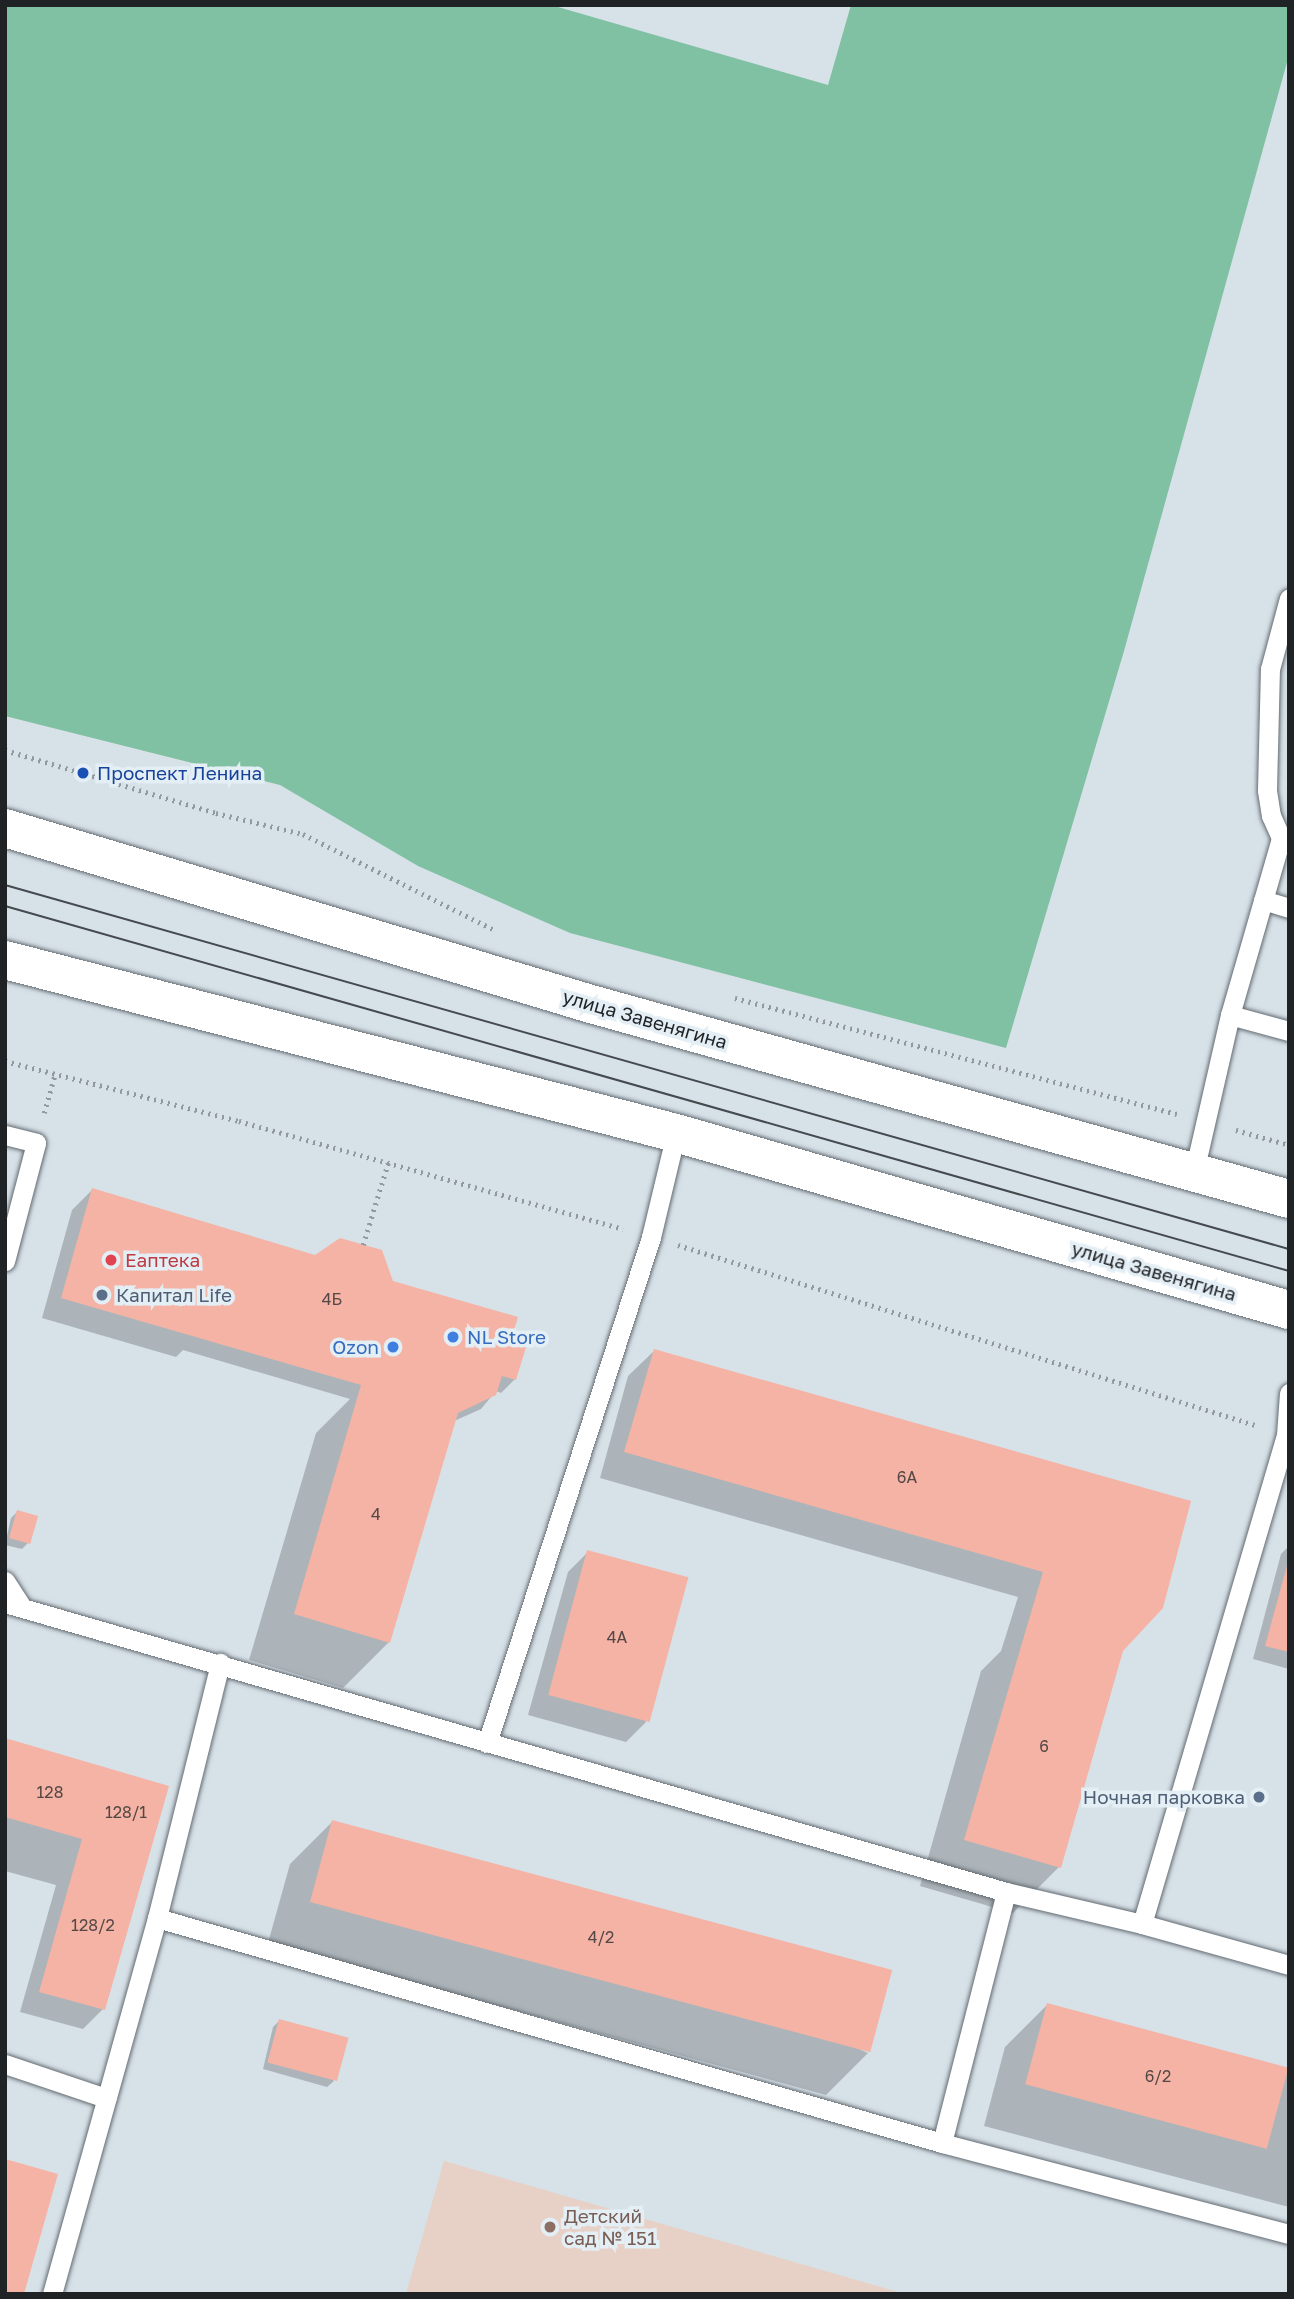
<!DOCTYPE html>
<meta charset="utf-8">
<style>
body{margin:0}
#map{position:relative;width:1294px;height:2299px;overflow:hidden;background:#d7e1e8;font-family:"Golos Text",sans-serif}
div>[style]{position:absolute}
.education>*{inset:0;background:#e7d0c5}
.forest>*{inset:0;background:#80c0a3}
.shadow>*{inset:0;background:#0003}
.building>*{inset:0;background:#f4b3a5;transform-origin:0 0}
.path>*{height:4.5px;margin-top:-2.25px;transform-origin:0;background:repeating-linear-gradient(90deg,#91999e 0 2px,transparent 0 7px)}
.roads{filter:drop-shadow(0 0 2px #636b71) drop-shadow(0 0 2px #636b71)}
.service>*{height:19px;margin:-9.5px;padding:0 9.5px;transform-origin:9.5px;border-radius:9.5px;background:#fff}
.primary>*{height:38px;margin:-19px;padding:0 19px;transform-origin:19px;border-radius:19px;background:#fff}
.tram>*{height:2px;margin:-1px;padding:0 1px;transform-origin:1px;border-radius:1px;background:#444a4d}
.dots>*{width:19px;height:19px;translate:-50% -50%;box-sizing:border-box;border:4px solid #e4eef5;border-radius:50%}
span{translate:-50% -50%;white-space:nowrap;text-align:center;line-height:1.15;-webkit-text-stroke:7px #e4eef5;paint-order:stroke}
.number-label{font-size:16px;color:#544745}
.number-label span{-webkit-text-stroke-width:0}
.transit-label{font-size:19px;color:#164399}
.left{translate:0 -50%;text-align:left}
.street-label{font-size:19px;color:#1f2325}
.health-label{font-size:19px;color:#be3a42}
.service-label{font-size:19px;color:#4e5e75}
.right{translate:-100% -50%;text-align:right}
.shop-label{font-size:19px;color:#366cbe}
.education-label{font-size:19px;color:#785e54}
.frame{position:absolute;inset:0;border:7px solid #1f2325;pointer-events:none}
</style>
<div id="map">
<div class="education">
<div style="clip-path:polygon(444px 2161px,905px 2294px,406px 2294px)"></div>
</div>
<div class="forest">
<div style="clip-path:polygon(5px 5px,551px 5px,828px 85px,851px 5px,1289px 5px,1289px 55px,1124px 651px,1006px 1048px,570px 933px,418px 866px,280px 785px,5px 716px)"></div>
</div>
<div class="shadow">
<div style="clip-path:polygon(92px 1190px,392px 1283px,512px 1331px,515px 1379px,501px 1393px,496px 1391px,481px 1409px,454px 1421px,389px 1642px,343px 1688px,249px 1660px,316px 1433px,350px 1399px,183px 1350px,176px 1357px,42px 1318px,72px 1210px)"></div>
<div style="clip-path:polygon(654px 1351px,1189px 1503px,1121px 1650px,1059px 1867px,1013px 1913px,920px 1886px,981px 1671px,1001px 1651px,1018px 1597px,600px 1478px,628px 1376px)"></div>
<div style="clip-path:polygon(17px 1512px,28px 1543px,22px 1549px,5px 1545px,11px 1518px)"></div>
<div style="clip-path:polygon(1289px 1546px,1289px 1669px,1253px 1659px,1281px 1554px)"></div>
<div style="clip-path:polygon(588px 1552px,646px 1722px,626px 1742px,528px 1715px,568px 1572px)"></div>
<div style="clip-path:polygon(5px 1741px,167px 1787px,103px 2009px,83px 2029px,20px 2012px,56px 1885px,5px 1871px)"></div>
<div style="clip-path:polygon(332px 1822px,868px 2053px,826px 2095px,268px 1943px,290px 1864px)"></div>
<div style="clip-path:polygon(1047px 2005px,1289px 2069px,1289px 2207px,984px 2126px,1005px 2047px)"></div>
<div style="clip-path:polygon(279px 2021px,334px 2081px,327px 2087px,263px 2069px,273px 2027px)"></div>
</div>
<div class="building">
<div style="clip-path:polygon(92px 1188px,315px 1255px,340px 1238px,382px 1250px,393px 1281px,518px 1317px,514px 1330px,530px 1334px,516px 1380px,502px 1376px,496px 1395px,458px 1413px,390px 1643px,294px 1614px,361px 1385px,61px 1298px)"></div>
<div style="clip-path:polygon(654px 1349px,1191px 1501px,1163px 1608px,1123px 1651px,1061px 1868px,964px 1840px,1043px 1572px,624px 1452px)"></div>
<div style="left:17px;top:1510px;width:22px;height:29px;rotate:16deg"></div>
<div style="left:587px;top:1550px;width:105px;height:150px;rotate:15deg"></div>
<div style="clip-path:polygon(1288px 1562px,1289px 1562px,1289px 1652px,1265px 1646px)"></div>
<div style="clip-path:polygon(5px 1738px,169px 1786px,105px 2010px,39px 1992px,82px 1839px,5px 1817px)"></div>
<div style="left:332px;top:1820px;width:580px;height:85px;rotate:15deg"></div>
<div style="left:1047px;top:2003px;width:250px;height:84px;rotate:15deg"></div>
<div style="left:279px;top:2019px;width:72px;height:45px;rotate:15deg"></div>
<div style="clip-path:polygon(5px 2159px,58px 2174px,24px 2294px,5px 2294px)"></div>
</div>
<div class="path">
<div style="left:5px;top:750px;width:220px;rotate:16.6deg"></div>
<div style="left:216px;top:813px;width:89px;rotate:13.6deg"></div>
<div style="left:303px;top:834px;width:215px;rotate:26.6deg"></div>
<div style="left:735px;top:998px;width:457px;rotate:14.7deg"></div>
<div style="left:5px;top:1061px;width:242px;rotate:14.4deg"></div>
<div style="left:239px;top:1121px;width:399px;rotate:15.7deg"></div>
<div style="left:44px;top:1113px;width:41px;rotate:-74.2deg"></div>
<div style="left:1236px;top:1130px;width:55px;rotate:15.8deg"></div>
<div style="left:363px;top:1245px;width:86px;rotate:-73deg"></div>
<div style="left:678px;top:1245px;width:604px;rotate:17.33deg"></div>
</div>
<div class="roads">
<div class="service">
<div style="left:1263px;top:900px;width:27px;rotate:17deg"></div>
<div style="left:1230px;top:1015px;width:184px;rotate:-73.9deg"></div>
<div style="left:1281px;top:838px;width:24px;rotate:-114deg"></div>
<div style="left:1271px;top:816px;width:26px;rotate:-99deg"></div>
<div style="left:1267px;top:790px;width:121px;rotate:-88.6deg"></div>
<div style="left:1270px;top:669px;width:73px;rotate:-75deg"></div>
<div style="left:5px;top:1135px;width:32px;rotate:14deg"></div>
<div style="left:36px;top:1143px;width:122px;rotate:104.7deg"></div>
<div style="left:1194px;top:1172px;width:161px;rotate:-77.1deg"></div>
<div style="left:1230px;top:1015px;width:61px;rotate:15.2deg"></div>
<div style="left:5px;top:1581px;width:31px;rotate:57deg"></div>
<div style="left:5px;top:1603px;width:1042px;rotate:16.1deg"></div>
<div style="left:1006px;top:1892px;width:140px;rotate:13.2deg"></div>
<div style="left:1142px;top:1924px;width:153px;rotate:15.6deg"></div>
<div style="left:487px;top:1743px;width:532px;rotate:-72.04deg"></div>
<div style="left:651px;top:1237px;width:107px;rotate:-76.5deg"></div>
<div style="left:157px;top:1918px;width:817px;rotate:15.99deg"></div>
<div style="left:942px;top:2143px;width:359px;rotate:14.7deg"></div>
<div style="left:1142px;top:1924px;width:510px;rotate:-73.59deg"></div>
<div style="left:1286px;top:1435px;width:42px;rotate:-85.9deg"></div>
<div style="left:5px;top:2064px;width:107px;rotate:18.6deg"></div>
<div style="left:942px;top:2143px;width:259px;rotate:-75.7deg"></div>
<div style="left:52px;top:2294px;width:390px;rotate:-74.4deg"></div>
<div style="left:157px;top:1918px;width:263px;rotate:-76.1deg"></div>
</div>
<div class="primary">
<div style="left:5px;top:828px;width:612px;rotate:16.72deg"></div>
<div style="left:591px;top:1004px;width:725px;rotate:15.61deg"></div>
<div style="left:5px;top:960px;width:693px;rotate:14.46deg"></div>
<div style="left:676px;top:1133px;width:638px;rotate:16.11deg"></div>
</div>
</div>
<div class="tram">
<div style="left:5px;top:885px;width:1335px;rotate:15.83deg"></div>
<div style="left:5px;top:906px;width:1335px;rotate:15.87deg"></div>
</div>
<div class="dots">
<div style="left:83px;top:773px;background:#1a4fb4"></div>
<div style="left:111px;top:1260px;background:#e0444e"></div>
<div style="left:102px;top:1295px;background:#5c6f8a"></div>
<div style="left:453px;top:1337px;background:#3f7fe0"></div>
<div style="left:393px;top:1347px;background:#3f7fe0"></div>
<div style="left:1259px;top:1797px;background:#5c6f8a"></div>
<div style="left:550px;top:2227px;background:#8d6e63"></div>
</div>
<div class="number-label">
<span style="left:332px;top:1299px">4Б</span>
<span style="left:907px;top:1477px">6А</span>
<span style="left:376px;top:1514px">4</span>
<span style="left:617px;top:1637px">4А</span>
<span style="left:1044px;top:1746px">6</span>
<span style="left:50px;top:1792px">128</span>
<span style="left:126px;top:1812px">128/1</span>
<span style="left:93px;top:1925px">128/2</span>
<span style="left:601px;top:1937px">4/2</span>
<span style="left:1158px;top:2076px">6/2</span>
</div>
<div class="transit-label">
<span class="left" style="left:97px;top:773px">Проспект Ленина</span>
</div>
<div class="street-label">
<span style="left:645px;top:1019px;rotate:16deg">улица Завенягина</span>
<span style="left:1154px;top:1271px;rotate:16deg">улица Завенягина</span>
</div>
<div class="health-label">
<span class="left" style="left:125px;top:1260px">Еаптека</span>
</div>
<div class="service-label">
<span class="left" style="left:116px;top:1295px">Капитал Life</span>
<span class="right" style="left:1245px;top:1797px">Ночная парковка</span>
</div>
<div class="shop-label">
<span class="left" style="left:467px;top:1337px">NL Store</span>
<span class="right" style="left:379px;top:1347px">Ozon</span>
</div>
<div class="education-label">
<span class="left" style="left:564px;top:2227px">Детский<br>сад № 151</span>
</div>
<div class="frame"></div>
</div>
